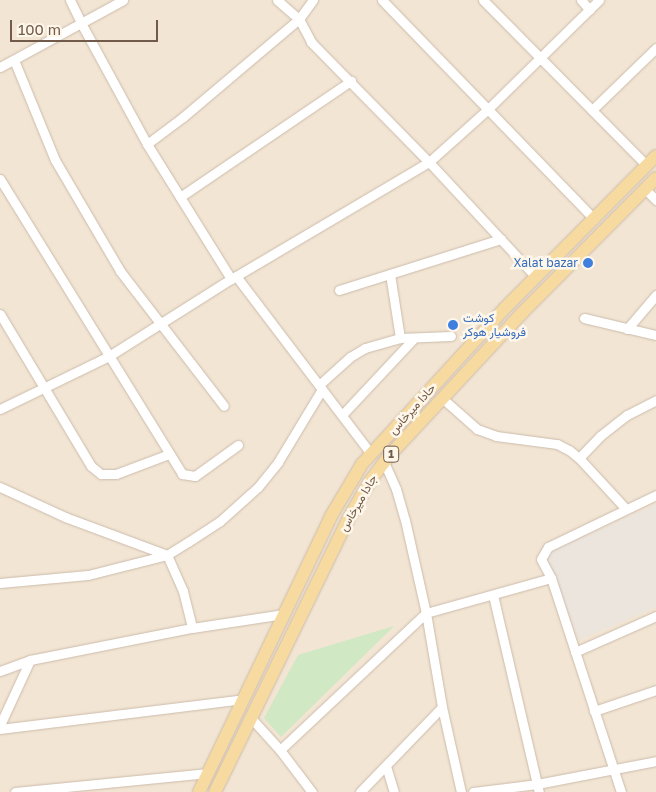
<!DOCTYPE html>
<meta charset="utf-8">
<style>
body{margin:0}
#map{position:relative;width:656px;height:792px;overflow:hidden;background:#fbf3e4;font-family:"Golos Text",Vazirmatn,sans-serif}
div>[style]{position:absolute}
.residential>*{inset:0;background:#f2e5d3;transform-origin:0 0}
.industrial>*{inset:0;background:#ebe5de}
.green>*{inset:0;background:#d0e8c3}
.roads{filter:drop-shadow(0 0 1px #ccbbab) drop-shadow(0 0 1px #ccbbab)}
.street>*{height:9px;margin:-4.5px;padding:0 4.5px;transform-origin:4.5px;border-radius:4.5px;background:#fff}
.primary>*{height:12px;margin:-6px;padding:0 6px;transform-origin:6px;border-radius:6px;background:#f7da9f}
.dots>*{width:14px;height:14px;translate:-50% -50%;box-sizing:border-box;border:2px solid #fef7ea;border-radius:50%}
span{translate:-50% -50%;white-space:nowrap;text-align:center;line-height:1.15;-webkit-text-stroke:5px #fef7ea;paint-order:stroke}
.shield-label span{padding:1px 4px;background:#fef7ea;border:1px solid;border-radius:4px;-webkit-text-stroke-width:0}
.shield-label{font-size:11px;color:#725b4b;font-weight:700}
.shop-label{font-size:12px;color:#366cbe}
.right{translate:-100% -50%;text-align:right}
.left{translate:0 -50%;text-align:left}
.street-label{font-size:12px;color:#725b4b}
.scale{position:absolute;left:10px;top:20px;width:148px;height:22px;box-sizing:border-box;border:2px solid #725b4b;border-top:0;padding-left:6px;font-size:15px;line-height:18px;white-space:nowrap;color:#725b4b;-webkit-text-stroke:4px #fef7ea;paint-order:stroke}
</style>
<div id="map">
<div class="residential">
<div style="left:0;top:0;width:656px;height:792px"></div>
</div>
<div class="industrial">
<div style="clip-path:polygon(656px 504px,656px 607px,579px 640px,546px 554px)"></div>
</div>
<div class="green">
<div style="clip-path:polygon(394px 626px,281px 737px,264px 718px,298px 655px)"></div>
</div>
<div class="roads">
<div class="street">
<div style="left:70px;top:0;width:25px;rotate:64deg"></div>
<div style="left:81px;top:23px;width:48px;rotate:-28.7deg"></div>
<div style="left:277px;top:0;width:29px;rotate:41deg"></div>
<div style="left:299px;top:19px;width:26px;rotate:62deg"></div>
<div style="left:311px;top:42px;width:168px;rotate:45.5deg"></div>
<div style="left:429px;top:162px;width:157px;rotate:47.1deg"></div>
<div style="left:382px;top:0;width:305px;rotate:45.9deg"></div>
<div style="left:483px;top:0;width:233px;rotate:45.3deg"></div>
<div style="left:581px;top:0;width:13px;rotate:48deg"></div>
<div style="left:14px;top:60px;width:108px;rotate:67.7deg"></div>
<div style="left:55px;top:160px;width:129px;rotate:59.6deg"></div>
<div style="left:120px;top:271px;width:170px;rotate:52.4deg"></div>
<div style="left:0;top:67px;width:92px;rotate:-28.5deg"></div>
<div style="left:81px;top:23px;width:138px;rotate:61.4deg"></div>
<div style="left:147px;top:144px;width:159px;rotate:58.1deg"></div>
<div style="left:592px;top:110px;width:89px;rotate:-44.1deg"></div>
<div style="left:147px;top:144px;width:45px;rotate:-36.9deg"></div>
<div style="left:183px;top:117px;width:152px;rotate:-40.2deg"></div>
<div style="left:299px;top:19px;width:24px;rotate:-54deg"></div>
<div style="left:0;top:179px;width:347px;rotate:58.3deg"></div>
<div style="left:182px;top:474px;width:13px;rotate:9deg"></div>
<div style="left:195px;top:476px;width:53px;rotate:-35.8deg"></div>
<div style="left:645px;top:189px;width:16px;rotate:45deg"></div>
<div style="left:180px;top:197px;width:207px;rotate:-34.2deg"></div>
<div style="left:390px;top:274px;width:65px;rotate:81.1deg"></div>
<div style="left:236px;top:276px;width:223px;rotate:52.8deg"></div>
<div style="left:339px;top:290px;width:170px;rotate:-17.5deg"></div>
<div style="left:0;top:314px;width:177px;rotate:59.1deg"></div>
<div style="left:91px;top:466px;width:13px;rotate:39deg"></div>
<div style="left:101px;top:474px;width:15px"></div>
<div style="left:116px;top:474px;width:57px;rotate:-20.7deg"></div>
<div style="left:584px;top:318px;width:74px;rotate:13.3deg"></div>
<div style="left:627px;top:329px;width:45px;rotate:-49.5deg"></div>
<div style="left:319px;top:385px;width:42px;rotate:-42.1deg"></div>
<div style="left:350px;top:357px;width:17px;rotate:-31deg"></div>
<div style="left:365px;top:348px;width:36px;rotate:-16deg"></div>
<div style="left:400px;top:338px;width:51px;rotate:-2.2deg"></div>
<div style="left:442px;top:398px;width:47px;rotate:41.5deg"></div>
<div style="left:477px;top:429px;width:20px;rotate:20deg"></div>
<div style="left:496px;top:436px;width:62px;rotate:7.5deg"></div>
<div style="left:557px;top:444px;width:13px;rotate:27deg"></div>
<div style="left:569px;top:450px;width:13px;rotate:39deg"></div>
<div style="left:579px;top:458px;width:69px;rotate:47.3deg"></div>
<div style="left:0;top:409px;width:121px;rotate:-25.9deg"></div>
<div style="left:109px;top:356px;width:144px;rotate:-32.3deg"></div>
<div style="left:231px;top:279px;width:230px;rotate:-30.6deg"></div>
<div style="left:429px;top:162px;width:78px;rotate:-41.9deg"></div>
<div style="left:487px;top:110px;width:157px;rotate:-44.5deg"></div>
<div style="left:342px;top:415px;width:105px;rotate:-46.9deg"></div>
<div style="left:579px;top:458px;width:30px;rotate:-46deg"></div>
<div style="left:600px;top:436px;width:34px;rotate:-38deg"></div>
<div style="left:627px;top:415px;width:33px;rotate:-27deg"></div>
<div style="left:384px;top:462px;width:30px;rotate:66deg"></div>
<div style="left:396px;top:489px;width:32px;rotate:74deg"></div>
<div style="left:405px;top:520px;width:95px;rotate:77.3deg"></div>
<div style="left:426px;top:613px;width:130px;rotate:-15.6deg"></div>
<div style="left:0;top:487px;width:72px;rotate:24.8deg"></div>
<div style="left:65px;top:517px;width:109px;rotate:20.4deg"></div>
<div style="left:167px;top:555px;width:39px;rotate:66deg"></div>
<div style="left:183px;top:591px;width:38px;rotate:76deg"></div>
<div style="left:0;top:583px;width:88px;rotate:-5.2deg"></div>
<div style="left:88px;top:575px;width:81px;rotate:-14.2deg"></div>
<div style="left:167px;top:555px;width:25px;rotate:-32deg"></div>
<div style="left:188px;top:542px;width:37px;rotate:-33deg"></div>
<div style="left:219px;top:522px;width:52px;rotate:-41.9deg"></div>
<div style="left:258px;top:487px;width:32px;rotate:-51deg"></div>
<div style="left:278px;top:462px;width:85px;rotate:-58.9deg"></div>
<div style="left:493px;top:595px;width:202px;rotate:76.9deg"></div>
<div style="left:575px;top:652px;width:89px;rotate:-24deg"></div>
<div style="left:0;top:671px;width:32px;rotate:-20deg"></div>
<div style="left:594px;top:711px;width:65px;rotate:-18.7deg"></div>
<div style="left:251px;top:718px;width:43px;rotate:47.8deg"></div>
<div style="left:280px;top:750px;width:53px;rotate:52.7deg"></div>
<div style="left:0;top:725px;width:72px;rotate:-65.2deg"></div>
<div style="left:30px;top:660px;width:165px;rotate:-11.2deg"></div>
<div style="left:192px;top:628px;width:93px;rotate:-8.7deg"></div>
<div style="left:0;top:729px;width:245px;rotate:-7deg"></div>
<div style="left:280px;top:750px;width:200px;rotate:-43.2deg"></div>
<div style="left:426px;top:613px;width:95px;rotate:80.3deg"></div>
<div style="left:442px;top:707px;width:87px;rotate:77.4deg"></div>
<div style="left:386px;top:766px;width:27px;rotate:73deg"></div>
<div style="left:15px;top:792px;width:194px;rotate:-5.6deg"></div>
<div style="left:360px;top:792px;width:118px;rotate:-46deg"></div>
<div style="left:473px;top:792px;width:64px;rotate:-7.1deg"></div>
<div style="left:537px;top:784px;width:121px;rotate:-10.9deg"></div>
<div style="left:621px;top:792px;width:225px;rotate:-108.1deg"></div>
<div style="left:551px;top:578px;width:21px;rotate:-118deg"></div>
<div style="left:541px;top:559px;width:14px;rotate:-60deg"></div>
<div style="left:548px;top:547px;width:120px;rotate:-25.7deg"></div>
</div>
<div class="primary">
<div style="left:199px;top:792px;width:306px;rotate:-64.4deg"></div>
<div style="left:331px;top:516px;width:61px;rotate:-59.2deg"></div>
<div style="left:362px;top:464px;width:212px;rotate:-47.5deg"></div>
<div style="left:505px;top:308px;width:214px;rotate:-45.2deg"></div>
<div style="left:215px;top:792px;width:304px;rotate:-64deg"></div>
<div style="left:348px;top:519px;width:44px;rotate:-59.9deg"></div>
<div style="left:370px;top:481px;width:30px;rotate:-53deg"></div>
<div style="left:388px;top:457px;width:197px;rotate:-47.1deg"></div>
<div style="left:522px;top:313px;width:190px;rotate:-45.2deg"></div>
</div>
</div>
<div class="dots">
<div style="left:588px;top:263px;background:#3f7fe0"></div>
<div style="left:453px;top:325px;background:#3f7fe0"></div>
</div>
<div class="shield-label">
<span style="left:391px;top:454px">1</span>
</div>
<div class="shop-label">
<span class="right" style="left:578px;top:263px">Xalat bazar</span>
<span class="left" style="left:463px;top:325px">كوشت<br>فروشيار هوكر</span>
</div>
<div class="street-label">
<span style="left:412px;top:409px;rotate:-48deg">حادا ميرخاس</span>
<span style="left:358px;top:503px;rotate:-60deg">جادا ميرخاس</span>
</div>
<div class="scale">100 m</div>
</div>
